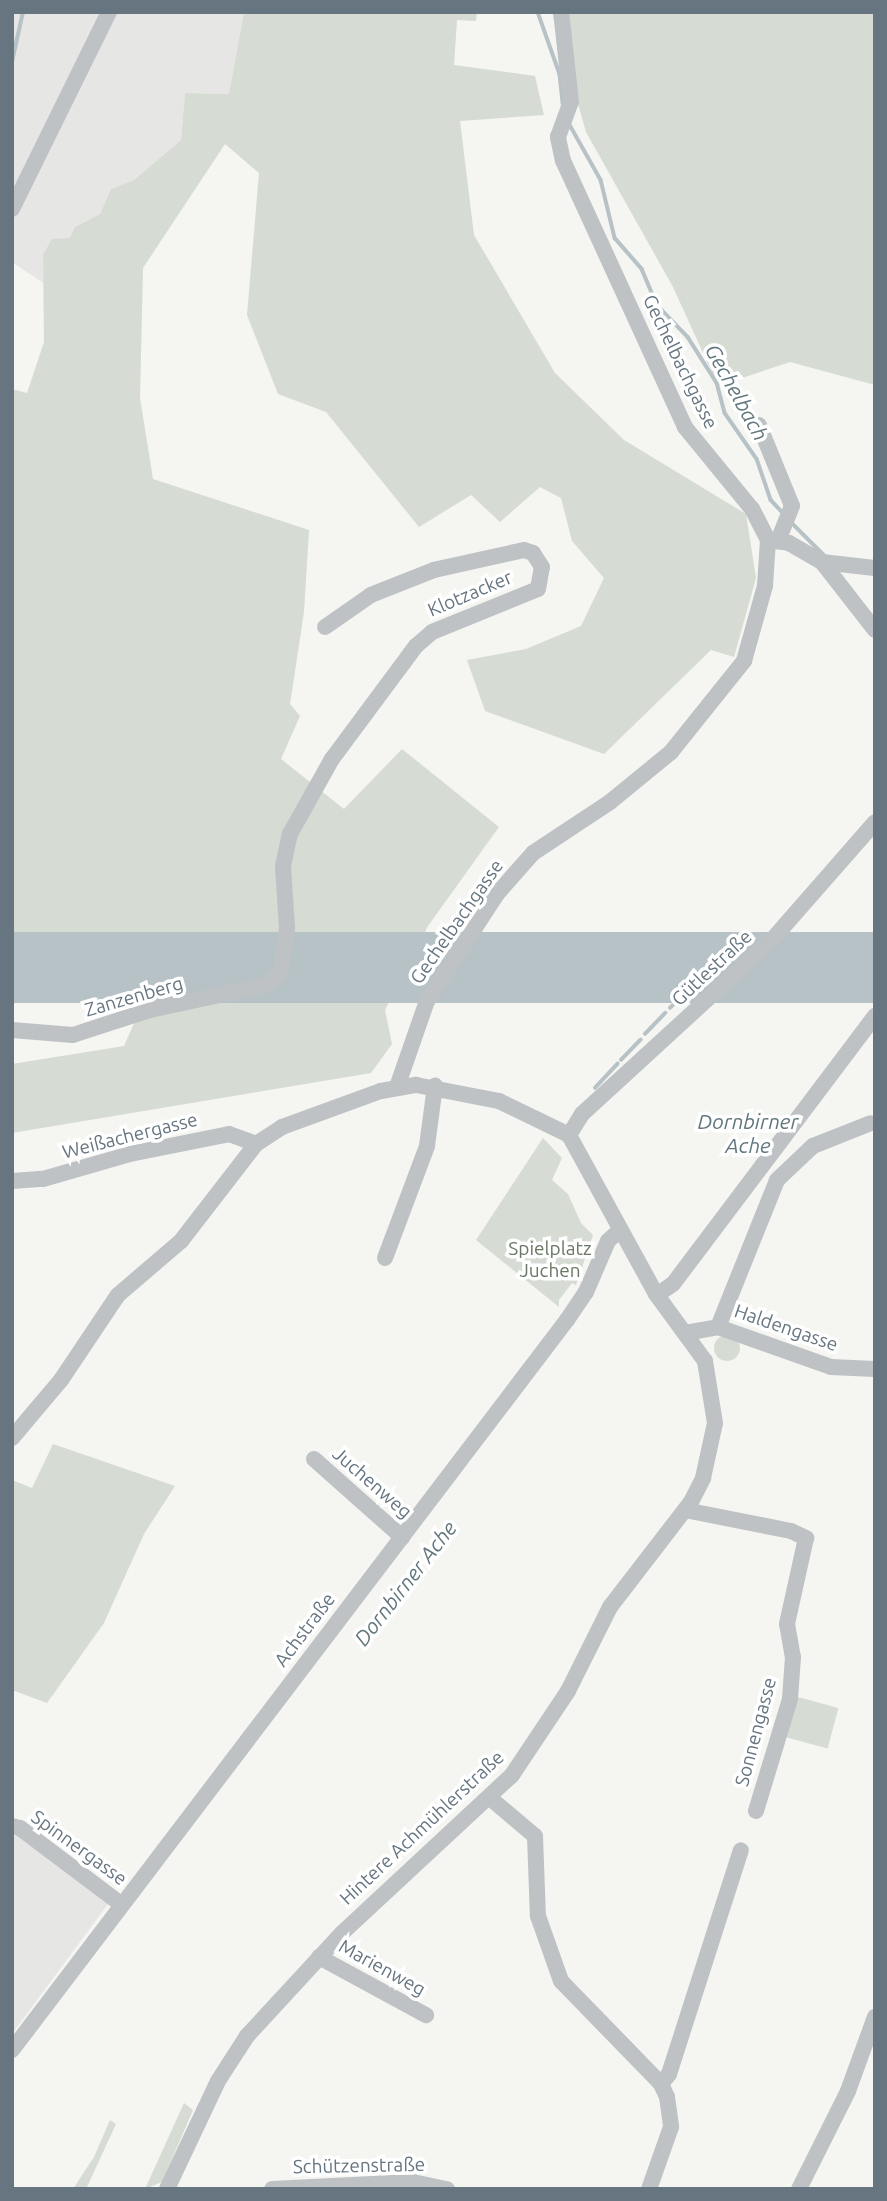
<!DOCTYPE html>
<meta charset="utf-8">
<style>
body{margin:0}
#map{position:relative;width:887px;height:2201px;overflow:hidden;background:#f5f5f2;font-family:Ubuntu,sans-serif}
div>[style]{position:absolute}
.built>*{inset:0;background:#e6e6e5}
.green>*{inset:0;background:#d6dbd3;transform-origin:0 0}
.round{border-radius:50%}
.water>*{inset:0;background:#b7c2c6;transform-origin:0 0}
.stream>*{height:3.5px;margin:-1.75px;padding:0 1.75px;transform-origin:1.75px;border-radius:1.75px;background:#b7c2c6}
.minor>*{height:16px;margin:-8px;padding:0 8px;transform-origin:8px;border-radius:8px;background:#bec2c5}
span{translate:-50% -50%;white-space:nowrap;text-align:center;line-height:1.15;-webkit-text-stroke:7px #fff;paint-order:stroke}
.street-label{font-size:19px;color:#667580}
.park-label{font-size:19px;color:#697865}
.water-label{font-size:21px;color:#62777d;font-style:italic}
.frame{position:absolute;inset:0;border:14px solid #667580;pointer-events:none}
</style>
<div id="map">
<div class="built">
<div style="clip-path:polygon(12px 12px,244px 12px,229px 94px,185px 93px,181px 140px,134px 180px,111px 189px,100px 214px,75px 227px,70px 239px,43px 255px,43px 283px,12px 262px)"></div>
<div style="clip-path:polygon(18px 1835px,108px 1904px,12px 2034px,12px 1836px)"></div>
</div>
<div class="green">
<div style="clip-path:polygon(244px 12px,477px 12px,476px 21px,457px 20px,454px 65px,535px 76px,544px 115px,460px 121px,474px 235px,555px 373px,624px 440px,746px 514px,756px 578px,734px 657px,711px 650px,604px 754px,485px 711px,467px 660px,526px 649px,581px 626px,604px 578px,572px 541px,561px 498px,540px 487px,500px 522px,471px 495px,419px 527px,326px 412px,278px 394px,247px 315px,259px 173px,225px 144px,143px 268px,140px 398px,153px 479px,309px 530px,304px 612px,290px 704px,300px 716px,281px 759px,344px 809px,402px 749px,499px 827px,428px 926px,385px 1010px,392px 1044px,371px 1073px,12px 1133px,12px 1064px,124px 1046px,135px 1021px,211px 992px,195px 960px,93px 974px,12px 948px,12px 389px,27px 393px,44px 342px,43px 255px,52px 239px,70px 238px,75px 227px,100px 214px,111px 189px,134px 180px,181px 140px,185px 93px,229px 94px)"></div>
<div style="clip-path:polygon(552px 12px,875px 12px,875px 385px,790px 362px,718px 386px,673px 287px,586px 132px)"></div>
<div style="clip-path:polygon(543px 1138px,562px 1158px,552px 1180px,568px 1194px,581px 1223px,593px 1235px,576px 1285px,572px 1283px,559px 1300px,559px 1307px,476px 1240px)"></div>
<div class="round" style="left:714px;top:1335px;width:26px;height:26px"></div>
<div style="clip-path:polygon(53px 1444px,175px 1486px,144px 1534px,104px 1623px,47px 1703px,12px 1690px,12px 1480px,32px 1488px)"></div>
<div style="left:794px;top:1696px;width:46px;height:42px;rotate:15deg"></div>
<div style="clip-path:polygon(184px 2103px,193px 2110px,162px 2182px,145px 2189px)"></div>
<div style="clip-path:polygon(110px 2120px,116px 2124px,86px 2189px,73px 2189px,94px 2157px)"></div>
</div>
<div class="water">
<div style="left:875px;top:932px;width:71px;height:1420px;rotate:90deg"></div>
</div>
<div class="stream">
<div style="left:538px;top:12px;width:66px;rotate:70.5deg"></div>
<div style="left:560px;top:74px;width:30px;rotate:84deg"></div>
<div style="left:12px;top:62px;width:51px;rotate:-77.6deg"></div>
<div style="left:570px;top:125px;width:63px;rotate:60.6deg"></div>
<div style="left:601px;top:180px;width:60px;rotate:76.4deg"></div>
<div style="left:615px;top:238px;width:41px;rotate:48.9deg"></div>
<div style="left:642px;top:269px;width:39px;rotate:67deg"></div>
<div style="left:657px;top:305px;width:45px;rotate:45.9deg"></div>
<div style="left:688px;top:337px;width:54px;rotate:57.8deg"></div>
<div style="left:717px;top:383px;width:31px;rotate:75deg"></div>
<div style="left:725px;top:413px;width:56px;rotate:55.2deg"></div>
<div style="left:757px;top:459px;width:43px;rotate:71.1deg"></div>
<div style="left:771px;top:500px;width:18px;rotate:47deg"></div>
<div style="left:790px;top:521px;width:48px;rotate:45deg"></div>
<div style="left:699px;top:979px;width:19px;rotate:-51deg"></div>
<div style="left:670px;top:1008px;width:35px;rotate:-44deg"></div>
<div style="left:645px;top:1034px;width:29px;rotate:-46deg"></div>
<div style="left:621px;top:1060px;width:28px;rotate:-46deg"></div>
<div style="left:595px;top:1088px;width:33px;rotate:-47deg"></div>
</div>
<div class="minor">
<div style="left:12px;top:209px;width:220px;rotate:-63.8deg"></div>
<div style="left:759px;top:425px;width:87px;rotate:67.8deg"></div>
<div style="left:792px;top:506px;width:38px;rotate:112deg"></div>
<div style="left:768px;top:540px;width:21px;rotate:8deg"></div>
<div style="left:789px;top:543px;width:38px;rotate:30deg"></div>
<div style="left:822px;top:562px;width:86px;rotate:52.1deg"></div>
<div style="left:822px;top:562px;width:53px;rotate:6.5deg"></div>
<div style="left:12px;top:1030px;width:61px;rotate:4.7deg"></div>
<div style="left:73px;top:1035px;width:81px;rotate:-18deg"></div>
<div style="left:150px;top:1010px;width:119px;rotate:-12.2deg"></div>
<div style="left:266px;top:985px;width:18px;rotate:-38deg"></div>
<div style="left:280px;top:974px;width:47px;rotate:-81.3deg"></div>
<div style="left:287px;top:928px;width:62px;rotate:-93.7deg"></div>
<div style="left:283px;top:866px;width:33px;rotate:-78deg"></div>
<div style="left:290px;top:834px;width:86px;rotate:-60.8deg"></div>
<div style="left:332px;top:759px;width:141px;rotate:-53.4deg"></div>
<div style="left:416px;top:646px;width:21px;rotate:-41deg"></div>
<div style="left:432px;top:632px;width:114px;rotate:-22.1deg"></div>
<div style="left:538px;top:589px;width:22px;rotate:-80deg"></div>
<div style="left:542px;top:567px;width:17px;rotate:-123deg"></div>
<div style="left:533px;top:553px;width:9px;rotate:-162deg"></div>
<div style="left:524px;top:550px;width:92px;rotate:167.5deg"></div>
<div style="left:434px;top:570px;width:68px;rotate:158.4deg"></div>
<div style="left:371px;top:595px;width:56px;rotate:145.2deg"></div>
<div style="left:397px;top:1087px;width:91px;rotate:-70.8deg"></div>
<div style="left:427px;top:1001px;width:128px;rotate:-56.8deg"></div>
<div style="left:497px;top:894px;width:55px;rotate:-48.7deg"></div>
<div style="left:533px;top:853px;width:92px;rotate:-33.5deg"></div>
<div style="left:610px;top:802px;width:79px;rotate:-39.3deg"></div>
<div style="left:671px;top:752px;width:117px;rotate:-51.3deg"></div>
<div style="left:744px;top:661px;width:78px;rotate:-74.4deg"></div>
<div style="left:765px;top:586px;width:46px;rotate:-86.3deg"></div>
<div style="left:768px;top:540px;width:35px;rotate:-117deg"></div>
<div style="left:752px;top:509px;width:106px;rotate:-129.3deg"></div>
<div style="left:685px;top:427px;width:293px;rotate:-114.6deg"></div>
<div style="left:563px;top:161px;width:25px;rotate:-102deg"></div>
<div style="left:558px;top:137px;width:37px;rotate:-70deg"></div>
<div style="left:571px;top:102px;width:91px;rotate:-96.3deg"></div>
<div style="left:569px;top:1135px;width:25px;rotate:-58deg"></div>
<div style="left:582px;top:1114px;width:256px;rotate:-42.5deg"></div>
<div style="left:771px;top:941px;width:158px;rotate:-48.8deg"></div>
<div style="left:12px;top:1181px;width:31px;rotate:-4deg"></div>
<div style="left:43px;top:1179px;width:91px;rotate:-16deg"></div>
<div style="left:130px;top:1154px;width:101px;rotate:-11.4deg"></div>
<div style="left:229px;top:1134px;width:29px;rotate:20deg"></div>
<div style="left:385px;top:1258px;width:120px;rotate:-69.4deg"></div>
<div style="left:427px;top:1146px;width:61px;rotate:-82.4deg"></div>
<div style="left:657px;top:1295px;width:19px;rotate:-35deg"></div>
<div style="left:673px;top:1284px;width:336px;rotate:-53deg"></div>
<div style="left:718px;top:1327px;width:158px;rotate:-68.1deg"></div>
<div style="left:777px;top:1180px;width:50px;rotate:-43.4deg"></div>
<div style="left:813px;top:1146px;width:62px;rotate:-21.6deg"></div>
<div style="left:685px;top:1333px;width:34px;rotate:-10deg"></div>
<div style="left:718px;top:1327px;width:120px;rotate:19.5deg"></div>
<div style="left:831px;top:1367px;width:44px;rotate:2.6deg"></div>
<div style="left:12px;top:1438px;width:76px;rotate:-49.8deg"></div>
<div style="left:61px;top:1380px;width:102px;rotate:-56.2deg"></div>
<div style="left:118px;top:1295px;width:83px;rotate:-40.6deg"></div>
<div style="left:181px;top:1241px;width:123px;rotate:-52.3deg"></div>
<div style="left:256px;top:1144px;width:31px;rotate:-33deg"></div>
<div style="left:282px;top:1127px;width:105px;rotate:-20deg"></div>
<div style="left:381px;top:1091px;width:36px;rotate:-10deg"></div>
<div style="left:416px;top:1085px;width:85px;rotate:10.9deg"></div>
<div style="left:499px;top:1101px;width:78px;rotate:25.9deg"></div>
<div style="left:314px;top:1459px;width:118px;rotate:41.6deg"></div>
<div style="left:685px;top:1510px;width:108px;rotate:11.2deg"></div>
<div style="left:791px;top:1531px;width:17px;rotate:25deg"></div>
<div style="left:806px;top:1538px;width:88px;rotate:102.5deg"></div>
<div style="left:787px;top:1624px;width:34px;rotate:80deg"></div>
<div style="left:793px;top:1657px;width:42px;rotate:94.1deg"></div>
<div style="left:790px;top:1699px;width:117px;rotate:106.9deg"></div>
<div style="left:490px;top:1798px;width:59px;rotate:40.2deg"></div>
<div style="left:535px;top:1836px;width:80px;rotate:87.9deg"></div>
<div style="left:538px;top:1916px;width:69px;rotate:70.5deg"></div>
<div style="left:561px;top:1981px;width:144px;rotate:45.8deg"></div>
<div style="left:661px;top:2084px;width:14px;rotate:65deg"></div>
<div style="left:667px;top:2097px;width:30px;rotate:82deg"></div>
<div style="left:671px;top:2127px;width:66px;rotate:109.5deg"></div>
<div style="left:12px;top:1826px;width:8px;rotate:14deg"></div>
<div style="left:20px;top:1828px;width:126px;rotate:37deg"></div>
<div style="left:319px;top:1957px;width:122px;rotate:28.5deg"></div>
<div style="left:12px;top:2050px;width:917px;rotate:-52.76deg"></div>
<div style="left:567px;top:1320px;width:34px;rotate:-56deg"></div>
<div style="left:586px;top:1292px;width:56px;rotate:-66.7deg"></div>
<div style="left:608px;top:1241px;width:16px;rotate:-43deg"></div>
<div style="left:661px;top:2084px;width:13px;rotate:-51deg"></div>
<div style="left:669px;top:2074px;width:235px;rotate:-72.2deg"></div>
<div style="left:167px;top:2189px;width:119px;rotate:-64.7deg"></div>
<div style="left:218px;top:2081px;width:54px;rotate:-57.2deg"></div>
<div style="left:247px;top:2036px;width:140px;rotate:-47.3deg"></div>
<div style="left:342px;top:1933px;width:232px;rotate:-42.9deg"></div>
<div style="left:512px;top:1775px;width:101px;rotate:-56.3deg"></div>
<div style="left:568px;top:1691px;width:94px;rotate:-63.4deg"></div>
<div style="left:610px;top:1607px;width:133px;rotate:-52.4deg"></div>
<div style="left:691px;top:1502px;width:27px;rotate:-63deg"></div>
<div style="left:703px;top:1478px;width:56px;rotate:-77.7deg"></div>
<div style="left:715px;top:1423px;width:63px;rotate:-99.2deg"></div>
<div style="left:705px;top:1361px;width:83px;rotate:-126.2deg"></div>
<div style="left:656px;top:1294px;width:181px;rotate:-118.7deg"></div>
<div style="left:272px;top:2189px;width:141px;rotate:-2.8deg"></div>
<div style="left:413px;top:2182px;width:35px;rotate:12deg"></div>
<div style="left:799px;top:2189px;width:110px;rotate:-63.4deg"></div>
<div style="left:848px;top:2091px;width:79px;rotate:-70deg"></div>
</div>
<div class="street-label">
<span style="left:680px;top:362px;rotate:64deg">Gechelbachgasse</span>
<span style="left:470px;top:594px;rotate:-23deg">Klotzacker</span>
<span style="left:457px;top:922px;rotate:-55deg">Gechelbachgasse</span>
<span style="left:712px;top:968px;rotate:-43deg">Gütlestraße</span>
<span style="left:134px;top:997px;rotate:-16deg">Zanzenberg</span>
<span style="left:130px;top:1136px;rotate:-14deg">Weißachergasse</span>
<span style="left:786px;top:1328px;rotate:19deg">Haldengasse</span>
<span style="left:372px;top:1483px;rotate:41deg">Juchenweg</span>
<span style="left:305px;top:1630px;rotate:-53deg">Achstraße</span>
<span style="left:756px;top:1732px;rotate:-75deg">Sonnengasse</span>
<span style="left:422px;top:1828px;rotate:-43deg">Hintere Achmühlerstraße</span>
<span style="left:79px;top:1848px;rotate:36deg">Spinnergasse</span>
<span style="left:382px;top:1968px;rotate:29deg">Marienweg</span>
<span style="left:359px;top:2166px;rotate:-1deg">Schützenstraße</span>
</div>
<div class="park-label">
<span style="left:550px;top:1260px">Spielplatz<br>Juchen</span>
</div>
<div class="water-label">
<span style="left:737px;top:392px;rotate:61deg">Gechelbach</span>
<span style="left:748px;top:1133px">Dornbirner<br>Ache</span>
<span style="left:405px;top:1583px;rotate:-52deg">Dornbirner Ache</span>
</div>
<div class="frame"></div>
</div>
